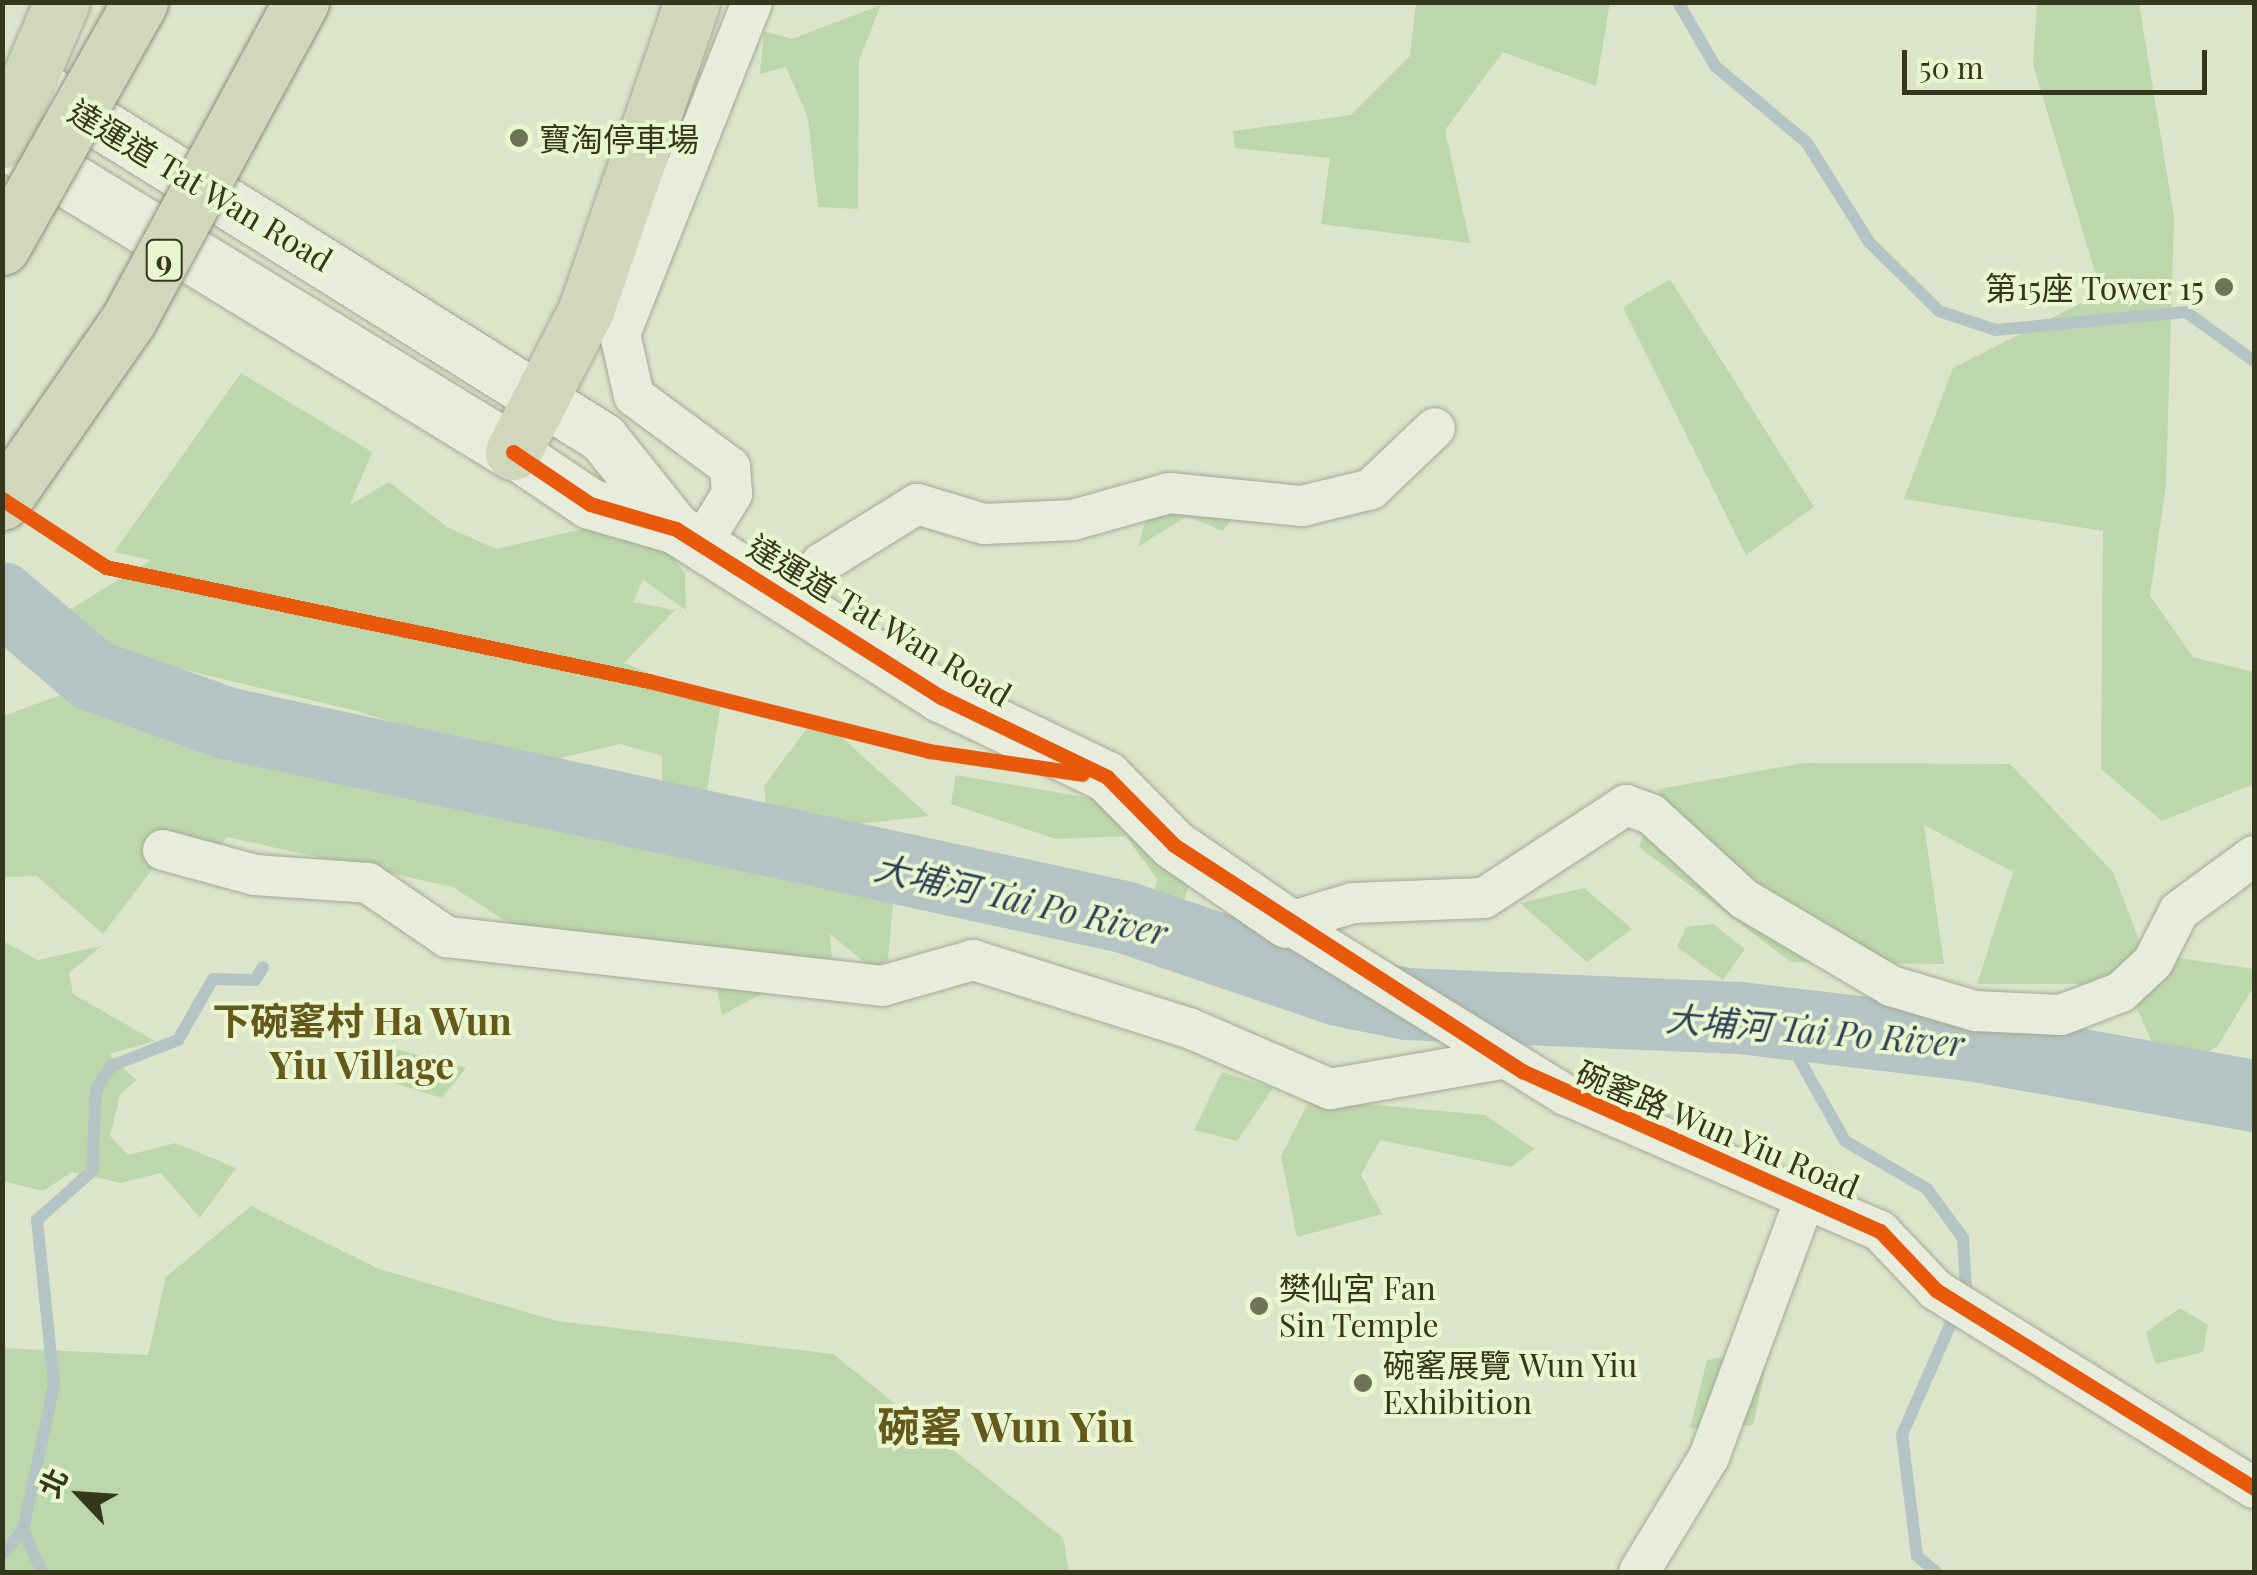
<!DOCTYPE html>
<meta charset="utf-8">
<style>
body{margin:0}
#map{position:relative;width:2257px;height:1575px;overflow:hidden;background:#dce4ca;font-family:"Playfair Display","Noto Sans TC",serif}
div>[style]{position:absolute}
.green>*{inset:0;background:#bdd7ac}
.stream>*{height:12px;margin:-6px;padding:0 6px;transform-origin:6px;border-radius:6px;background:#b4c4c4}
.river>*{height:72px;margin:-36px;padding:0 36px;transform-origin:36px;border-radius:36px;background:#b4c4c4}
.roads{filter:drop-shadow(0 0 2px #a4a994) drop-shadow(0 0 2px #a4a994)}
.minor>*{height:40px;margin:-20px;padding:0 20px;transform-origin:20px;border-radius:20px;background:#e7ecdd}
.tertiary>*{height:50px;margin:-25px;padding:0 25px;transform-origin:25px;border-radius:25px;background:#e7ecdd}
.secondary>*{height:55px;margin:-27.5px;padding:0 27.5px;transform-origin:27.5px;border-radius:27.5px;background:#e7ecdd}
.motorway>*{height:55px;margin:-27.5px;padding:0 27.5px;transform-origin:27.5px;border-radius:27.5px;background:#d1d7bb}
.bridges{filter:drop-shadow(0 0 2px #8a8e7a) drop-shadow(0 0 2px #8a8e7a)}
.motorway-bridge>*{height:55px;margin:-27.5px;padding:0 27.5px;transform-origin:27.5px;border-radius:27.5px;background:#d1d7bb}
.cycleway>*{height:15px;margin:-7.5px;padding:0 7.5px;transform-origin:7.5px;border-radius:7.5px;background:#e8590c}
.dots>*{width:28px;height:28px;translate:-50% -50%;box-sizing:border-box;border:5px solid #e9f6cf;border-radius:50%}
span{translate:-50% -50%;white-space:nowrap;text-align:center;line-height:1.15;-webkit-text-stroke:8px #e9f6cf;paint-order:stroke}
.shield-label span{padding:2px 8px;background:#e9f6cf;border:2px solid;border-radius:8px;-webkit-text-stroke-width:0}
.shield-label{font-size:30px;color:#35371c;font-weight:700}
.poi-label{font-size:32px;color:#35371c}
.left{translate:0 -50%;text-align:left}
.right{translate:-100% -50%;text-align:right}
.street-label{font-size:32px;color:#35371c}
.water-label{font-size:35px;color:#2b3f57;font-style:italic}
.quarter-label{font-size:38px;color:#65581b;font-weight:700}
.district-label{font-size:42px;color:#65581b;font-weight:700}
.frame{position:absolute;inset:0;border:5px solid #35371c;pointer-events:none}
.north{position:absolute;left:30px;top:1445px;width:100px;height:100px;-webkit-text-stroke:8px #e9f6cf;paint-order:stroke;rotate:295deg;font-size:28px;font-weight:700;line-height:40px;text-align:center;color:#35371c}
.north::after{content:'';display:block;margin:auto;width:35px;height:45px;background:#35371c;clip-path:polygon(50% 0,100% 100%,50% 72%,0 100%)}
.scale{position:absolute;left:1902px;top:50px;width:305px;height:45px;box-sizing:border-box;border:5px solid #35371c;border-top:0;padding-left:12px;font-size:30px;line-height:35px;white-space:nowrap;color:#35371c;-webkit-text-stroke:8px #e9f6cf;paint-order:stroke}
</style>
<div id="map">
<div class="green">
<div style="clip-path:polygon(1416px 3px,1610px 3px,1596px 86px,1503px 52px,1445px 130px,1470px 243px,1321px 224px,1330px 158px,1235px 148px,1233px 131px,1351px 115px,1410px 56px)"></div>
<div style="clip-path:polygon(2037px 3px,2139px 3px,2174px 217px,2166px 484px,2150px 596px,2193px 657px,2254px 672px,2254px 784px,2162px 821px,2101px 769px,2103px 531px,1904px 499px,1953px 368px,2101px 293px,2033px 64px)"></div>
<div style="clip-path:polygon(881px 5px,859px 60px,858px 209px,818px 207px,808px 118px,786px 67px,760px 74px,764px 31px,792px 39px)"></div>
<div style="clip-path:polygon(1670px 279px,1814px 507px,1746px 555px,1623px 307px)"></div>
<div style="clip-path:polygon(241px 373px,372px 452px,350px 505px,389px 482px,447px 527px,496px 549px,609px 523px,658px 535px,685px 574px,686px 610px,643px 580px,633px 602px,675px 610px,624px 663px,721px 703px,703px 815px,662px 791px,662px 756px,620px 744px,526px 766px,357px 711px,68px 642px,69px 610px,151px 560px,114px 552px)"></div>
<div style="clip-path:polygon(1156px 483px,1255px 488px,1223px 531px,1187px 516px,1138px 547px)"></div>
<div style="clip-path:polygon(82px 687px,183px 728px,609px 834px,760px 854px,893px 903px,888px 961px,872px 968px,830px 934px,832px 957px,722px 1015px,716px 984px,561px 956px,453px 887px,227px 837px,195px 877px,155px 866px,103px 934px,37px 876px,3px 877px,3px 716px)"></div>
<div style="clip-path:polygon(817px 715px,929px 816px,770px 834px,764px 786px)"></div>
<div style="clip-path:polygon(1804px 763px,2010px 764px,2113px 872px,2144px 953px,2254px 969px,2254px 986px,2217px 1047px,2165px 1071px,2126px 984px,1977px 984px,2013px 872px,1924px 825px,1944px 964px,1791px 962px,1639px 847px,1660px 789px)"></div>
<div style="clip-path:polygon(956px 775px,1131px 805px,1195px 870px,1178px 916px,1152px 903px,1157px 879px,1126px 836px,1056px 839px,951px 804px)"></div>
<div style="clip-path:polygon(1256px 887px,1331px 963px,1234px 942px)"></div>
<div style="clip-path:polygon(1584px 888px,1632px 929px,1587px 962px,1520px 903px)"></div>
<div style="clip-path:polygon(1713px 924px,1745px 949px,1723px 980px,1677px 947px,1686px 927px)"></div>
<div style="clip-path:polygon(2px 941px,38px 960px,101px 946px,69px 973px,73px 994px,155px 1041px,109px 1054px,136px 1080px,120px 1095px,110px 1136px,128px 1155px,176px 1143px,236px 1168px,200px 1218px,161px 1173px,121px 1183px,72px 1172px,43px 1191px,3px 1181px)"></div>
<div style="clip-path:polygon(381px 1045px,466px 1068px,442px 1098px,384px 1080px)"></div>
<div style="clip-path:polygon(1222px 1072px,1273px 1088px,1237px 1141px,1194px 1130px)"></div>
<div style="clip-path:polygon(1310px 1099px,1485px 1115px,1535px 1149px,1511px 1167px,1380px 1140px,1361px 1175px,1382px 1214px,1297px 1237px,1281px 1156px)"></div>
<div style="clip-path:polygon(251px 1206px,379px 1269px,557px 1321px,833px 1354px,1063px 1538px,1069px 1572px,3px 1572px,3px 1348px,148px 1355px,166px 1277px)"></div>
<div style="clip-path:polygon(2180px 1308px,2208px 1325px,2203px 1352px,2155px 1364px,2146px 1332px)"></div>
<div style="clip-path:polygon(1759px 1351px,1765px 1371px,1753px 1425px,1690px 1428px,1707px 1360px)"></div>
</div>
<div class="stream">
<div style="left:1678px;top:2px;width:74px;rotate:60deg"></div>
<div style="left:1715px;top:66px;width:120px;rotate:39.9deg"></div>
<div style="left:1807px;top:143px;width:117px;rotate:57.9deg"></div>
<div style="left:1869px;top:242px;width:98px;rotate:44.6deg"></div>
<div style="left:1939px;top:311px;width:60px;rotate:18.4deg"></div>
<div style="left:1996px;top:330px;width:191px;rotate:-5.4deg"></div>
<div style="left:2186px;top:312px;width:84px;rotate:35.8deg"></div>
<div style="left:1780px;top:1025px;width:133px;rotate:60.7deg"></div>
<div style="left:1845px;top:1141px;width:95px;rotate:30.3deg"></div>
<div style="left:1927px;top:1189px;width:61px;rotate:53.7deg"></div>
<div style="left:1963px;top:1238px;width:51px;rotate:86.6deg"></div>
<div style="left:1966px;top:1289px;width:159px;rotate:113.7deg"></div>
<div style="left:1902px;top:1435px;width:122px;rotate:82.9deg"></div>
<div style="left:1917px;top:1556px;width:25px;rotate:40deg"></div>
<div style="left:2px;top:1555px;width:33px;rotate:-50deg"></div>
<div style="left:42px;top:1572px;width:46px;rotate:-114.3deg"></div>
<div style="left:23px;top:1530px;width:148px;rotate:-77.9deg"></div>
<div style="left:54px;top:1385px;width:166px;rotate:-95.9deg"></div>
<div style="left:37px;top:1220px;width:74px;rotate:-41.7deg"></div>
<div style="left:92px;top:1171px;width:81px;rotate:-87.2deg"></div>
<div style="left:96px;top:1090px;width:28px;rotate:-58deg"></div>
<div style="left:111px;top:1066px;width:72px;rotate:-21.2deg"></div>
<div style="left:178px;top:1040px;width:70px;rotate:-60.2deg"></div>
<div style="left:213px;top:979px;width:42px;rotate:1.4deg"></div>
<div style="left:255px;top:980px;width:15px;rotate:-58deg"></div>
</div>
<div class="river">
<div style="left:2px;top:598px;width:118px;rotate:40.5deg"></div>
<div style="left:92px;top:675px;width:142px;rotate:19.7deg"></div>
<div style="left:226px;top:723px;width:919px;rotate:12.19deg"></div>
<div style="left:1124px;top:917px;width:226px;rotate:18.8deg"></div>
<div style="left:1338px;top:990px;width:70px;rotate:11.5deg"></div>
<div style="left:1407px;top:1004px;width:333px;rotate:2.4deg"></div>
<div style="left:1740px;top:1018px;width:233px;rotate:6.7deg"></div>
<div style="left:1971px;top:1045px;width:288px;rotate:10.2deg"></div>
</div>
<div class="roads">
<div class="minor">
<div style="left:701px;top:544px;width:59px;rotate:-58.2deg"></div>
<div style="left:732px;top:494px;width:27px;rotate:-94deg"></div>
<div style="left:730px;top:467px;width:119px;rotate:-143.5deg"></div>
<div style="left:634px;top:396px;width:64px;rotate:-102.7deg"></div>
<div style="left:620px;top:334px;width:357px;rotate:-68.3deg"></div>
<div style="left:793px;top:601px;width:48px;rotate:-52.7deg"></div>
<div style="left:822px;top:563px;width:112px;rotate:-31.8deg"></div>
<div style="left:917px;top:504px;width:70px;rotate:16.6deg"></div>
<div style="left:984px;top:524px;width:89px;rotate:-2.6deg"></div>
<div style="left:1073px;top:520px;width:100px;rotate:-15.7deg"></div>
<div style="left:1169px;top:493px;width:134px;rotate:5.6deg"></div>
<div style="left:1302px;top:506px;width:71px;rotate:-13.8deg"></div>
<div style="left:1371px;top:489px;width:88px;rotate:-43.6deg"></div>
<div style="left:163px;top:850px;width:95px;rotate:15.2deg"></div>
<div style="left:255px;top:875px;width:113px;rotate:4deg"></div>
<div style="left:368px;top:883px;width:96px;rotate:34.4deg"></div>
<div style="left:447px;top:937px;width:438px;rotate:6.4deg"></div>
<div style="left:882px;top:986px;width:95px;rotate:-15.9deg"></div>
<div style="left:973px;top:960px;width:226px;rotate:17.5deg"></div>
<div style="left:1189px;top:1028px;width:154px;rotate:23.4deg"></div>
<div style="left:1330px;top:1089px;width:175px;rotate:-9.9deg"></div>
<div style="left:1287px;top:923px;width:328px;rotate:31.7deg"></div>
<div style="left:1566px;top:1095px;width:342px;rotate:23.4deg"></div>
<div style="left:1880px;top:1231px;width:81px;rotate:46.5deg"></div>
<div style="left:1936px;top:1290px;width:375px;rotate:31.9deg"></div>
<div style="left:1287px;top:923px;width:69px;rotate:-16.9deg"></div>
<div style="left:1353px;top:903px;width:131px;rotate:-2.2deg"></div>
<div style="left:1484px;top:898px;width:170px;rotate:-33.2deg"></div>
<div style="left:1626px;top:805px;width:27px;rotate:20deg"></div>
<div style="left:1651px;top:814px;width:126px;rotate:42.4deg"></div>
<div style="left:1744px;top:899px;width:171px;rotate:30.6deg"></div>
<div style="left:1891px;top:986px;width:88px;rotate:16.6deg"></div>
<div style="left:1975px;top:1011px;width:86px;rotate:2.7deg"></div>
<div style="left:2061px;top:1015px;width:64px;rotate:-21deg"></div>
<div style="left:2121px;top:992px;width:44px;rotate:-43.2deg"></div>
<div style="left:2153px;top:962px;width:57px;rotate:-63deg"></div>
<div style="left:2179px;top:911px;width:93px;rotate:-36.3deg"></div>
<div style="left:1639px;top:1572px;width:135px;rotate:-58.7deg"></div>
<div style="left:1709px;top:1457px;width:282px;rotate:-69.6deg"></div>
</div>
<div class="tertiary">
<div style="left:33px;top:82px;width:672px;rotate:31.99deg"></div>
<div style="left:603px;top:438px;width:117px;rotate:51.3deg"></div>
<div style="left:513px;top:452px;width:93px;rotate:34deg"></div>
<div style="left:590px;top:504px;width:90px;rotate:16.2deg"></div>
<div style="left:676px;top:529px;width:314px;rotate:32.4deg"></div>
<div style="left:941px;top:697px;width:184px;rotate:25.7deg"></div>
<div style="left:1107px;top:777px;width:95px;rotate:45.4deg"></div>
<div style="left:1174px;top:845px;width:137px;rotate:34.6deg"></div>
</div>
<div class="secondary">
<div style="left:8px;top:143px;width:592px;rotate:31.46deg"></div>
</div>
<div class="motorway">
<div style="left:3px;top:140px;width:150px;rotate:-66.9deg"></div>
<div style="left:513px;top:452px;width:160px;rotate:-62.8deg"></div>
<div style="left:586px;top:310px;width:326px;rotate:-71deg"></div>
</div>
</div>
<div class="bridges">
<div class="motorway-bridge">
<div style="left:2px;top:247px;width:281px;rotate:-60.6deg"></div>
<div style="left:2px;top:502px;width:223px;rotate:-55.2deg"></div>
<div style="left:129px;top:319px;width:361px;rotate:-61.5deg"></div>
</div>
</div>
<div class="cycleway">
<div style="left:513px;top:452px;width:93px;rotate:34deg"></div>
<div style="left:590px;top:504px;width:90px;rotate:16.2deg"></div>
<div style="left:676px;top:529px;width:314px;rotate:32.4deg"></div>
<div style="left:941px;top:697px;width:184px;rotate:25.7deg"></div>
<div style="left:1107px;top:777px;width:95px;rotate:45.4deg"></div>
<div style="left:1174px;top:845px;width:415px;rotate:33deg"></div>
<div style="left:1522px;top:1071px;width:392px;rotate:24.1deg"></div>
<div style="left:1880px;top:1231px;width:81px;rotate:46.5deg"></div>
<div style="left:1936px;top:1290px;width:375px;rotate:31.9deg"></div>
<div style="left:2px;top:499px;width:124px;rotate:33.2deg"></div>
<div style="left:106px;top:567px;width:555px;rotate:11.86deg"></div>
<div style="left:649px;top:681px;width:289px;rotate:14deg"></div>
<div style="left:929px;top:751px;width:155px;rotate:8.5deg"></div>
</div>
<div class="dots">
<div style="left:519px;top:138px;background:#6f7459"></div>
<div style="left:2224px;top:287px;background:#6f7459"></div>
<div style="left:1259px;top:1306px;background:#6f7459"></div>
<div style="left:1363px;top:1383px;background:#6f7459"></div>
</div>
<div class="shield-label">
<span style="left:164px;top:260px">9</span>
</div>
<div class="poi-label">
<span class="left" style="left:539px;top:138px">寶淘停車場</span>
<span class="right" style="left:2204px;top:287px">第15座 Tower 15</span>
<span class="left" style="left:1279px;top:1306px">樊仙宮 Fan<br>Sin Temple</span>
<span class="left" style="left:1383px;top:1383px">碗窰展覽 Wun Yiu<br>Exhibition</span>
</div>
<div class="street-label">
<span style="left:201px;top:185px;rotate:31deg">達運道 Tat Wan Road</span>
<span style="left:880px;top:620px;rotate:31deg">達運道 Tat Wan Road</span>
<span style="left:1718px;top:1129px;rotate:23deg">碗窰路 Wun Yiu Road</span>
</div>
<div class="water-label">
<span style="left:1021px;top:899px;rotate:13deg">大埔河 Tai Po River</span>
<span style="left:1815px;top:1030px;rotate:5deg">大埔河 Tai Po River</span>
</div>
<div class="quarter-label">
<span style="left:362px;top:1042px">下碗窰村 Ha Wun<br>Yiu Village</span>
</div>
<div class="district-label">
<span style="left:1006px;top:1425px">碗窰 Wun Yiu</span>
</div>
<div class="frame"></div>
<div class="north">北</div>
<div class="scale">50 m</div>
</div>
